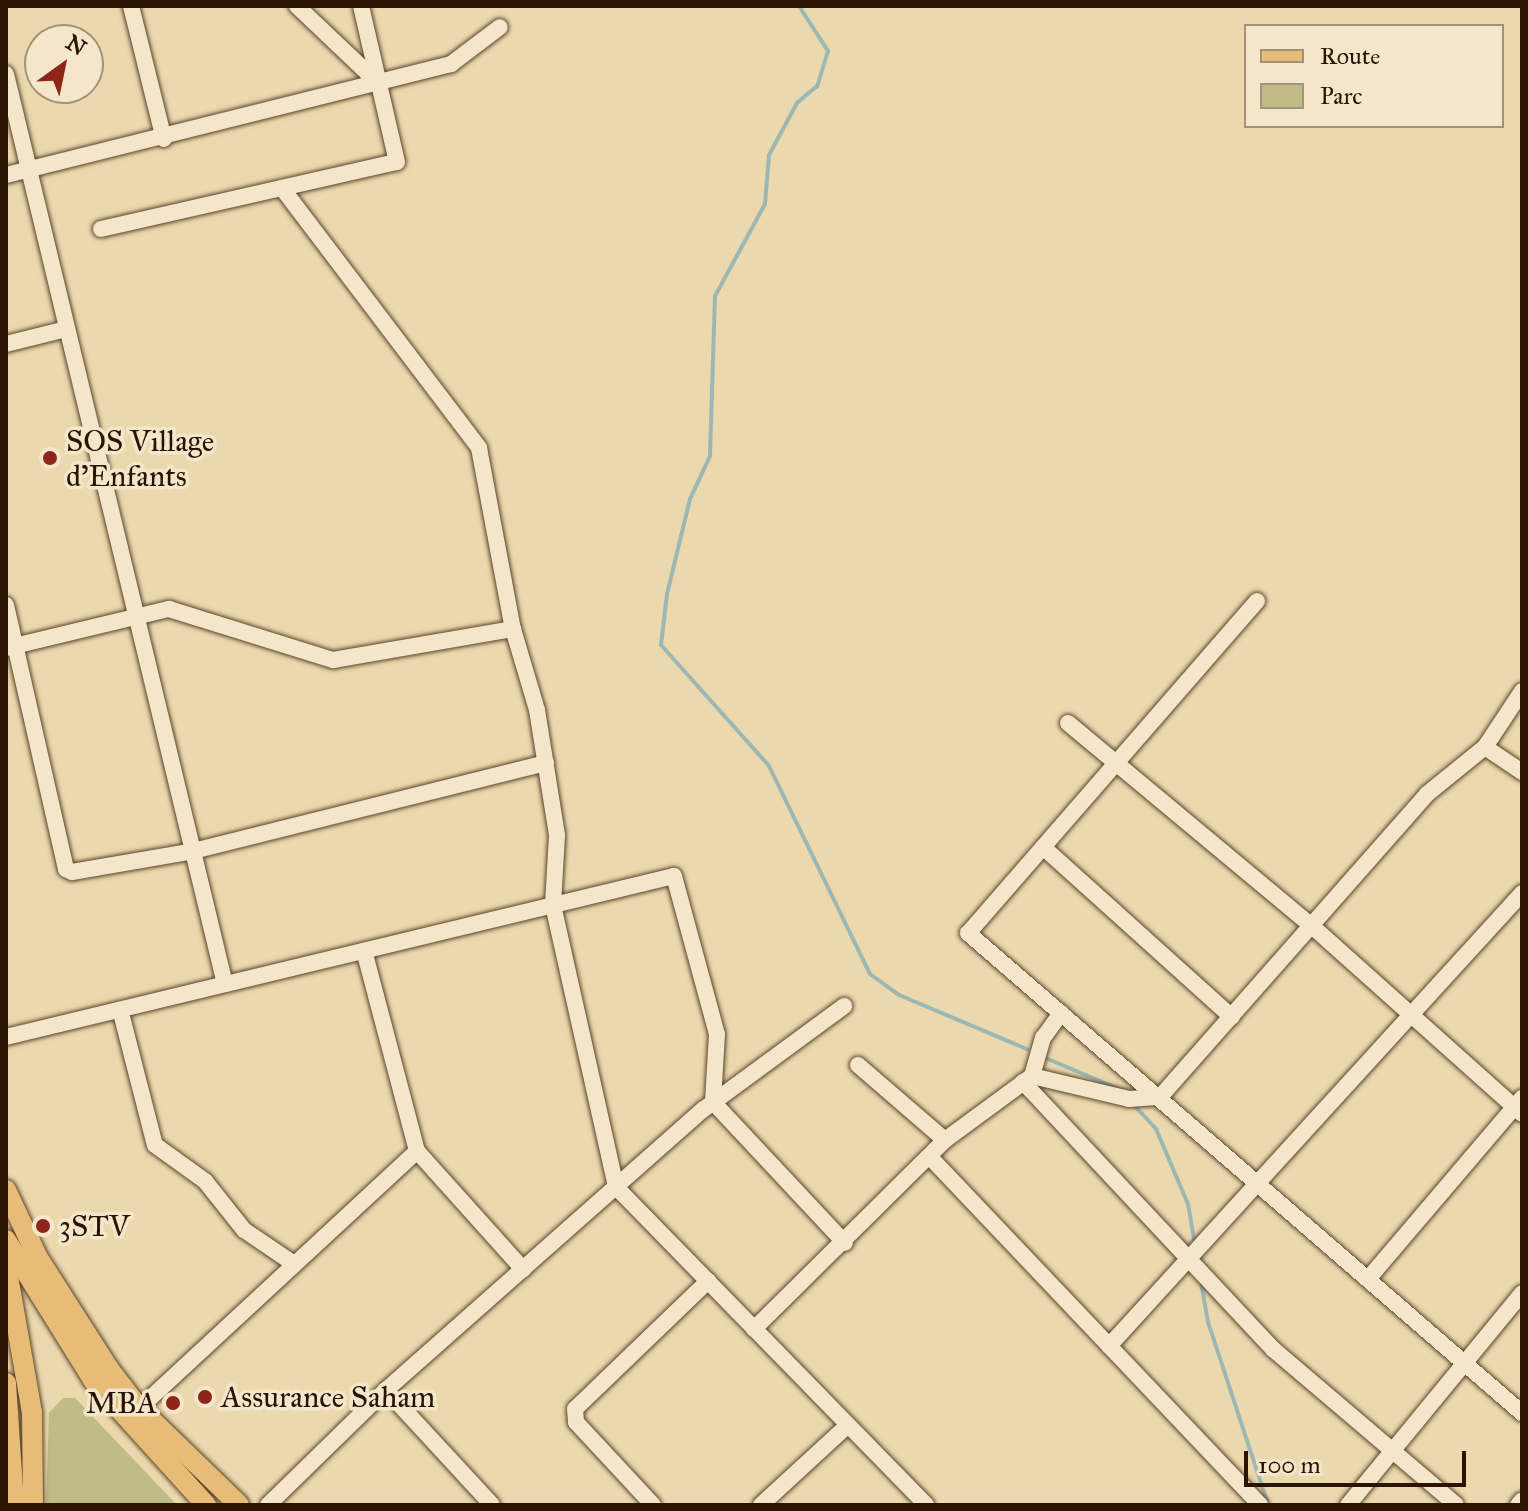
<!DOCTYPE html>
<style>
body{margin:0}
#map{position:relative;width:1528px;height:1511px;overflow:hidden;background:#ecd8ad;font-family:"IM FELL Great Primer",serif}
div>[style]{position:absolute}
.green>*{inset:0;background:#bfbc85}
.stream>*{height:4px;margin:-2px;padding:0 2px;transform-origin:2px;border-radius:2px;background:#9cb8b4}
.roads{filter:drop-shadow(0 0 2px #5a442b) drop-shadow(0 0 2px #5a442b)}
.minor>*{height:16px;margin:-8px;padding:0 8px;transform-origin:8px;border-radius:8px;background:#f3e6ca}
.major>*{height:20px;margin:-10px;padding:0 10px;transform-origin:10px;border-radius:10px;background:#e6bc76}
.dots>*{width:22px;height:22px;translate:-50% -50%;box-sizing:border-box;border:4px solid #f3e6ca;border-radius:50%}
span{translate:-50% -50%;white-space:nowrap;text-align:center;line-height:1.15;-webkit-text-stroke:7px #f3e6ca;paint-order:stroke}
.poi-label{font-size:30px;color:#2a1300}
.left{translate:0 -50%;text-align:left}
.right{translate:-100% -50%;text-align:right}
.frame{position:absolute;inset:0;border:8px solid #2a1300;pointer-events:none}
.legend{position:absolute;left:1244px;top:24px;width:260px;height:104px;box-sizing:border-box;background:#f3e6ca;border:2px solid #a39279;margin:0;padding:10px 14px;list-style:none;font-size:24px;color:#2a1300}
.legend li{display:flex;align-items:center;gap:16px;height:40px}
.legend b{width:40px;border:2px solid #a39279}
.north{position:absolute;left:24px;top:24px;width:80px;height:80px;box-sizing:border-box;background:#f3e6ca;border:2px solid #a39279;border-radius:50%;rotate:33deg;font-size:22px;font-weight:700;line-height:32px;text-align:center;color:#2a1300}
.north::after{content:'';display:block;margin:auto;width:28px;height:36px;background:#8f2418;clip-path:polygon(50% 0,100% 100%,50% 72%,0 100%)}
.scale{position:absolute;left:1244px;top:1451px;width:222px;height:36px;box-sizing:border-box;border:4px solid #2a1300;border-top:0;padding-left:10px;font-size:24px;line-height:28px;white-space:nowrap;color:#2a1300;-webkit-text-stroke:6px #f3e6ca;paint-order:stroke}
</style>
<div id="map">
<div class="green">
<div style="clip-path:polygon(63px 1398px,75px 1398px,177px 1505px,46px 1505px,49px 1413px)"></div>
</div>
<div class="stream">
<div style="left:799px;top:6px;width:54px;rotate:57.2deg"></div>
<div style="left:828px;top:51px;width:37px;rotate:107deg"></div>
<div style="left:817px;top:86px;width:26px;rotate:140deg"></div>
<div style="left:797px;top:103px;width:59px;rotate:118.3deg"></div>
<div style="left:769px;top:155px;width:49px;rotate:94.7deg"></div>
<div style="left:765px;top:204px;width:105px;rotate:118.5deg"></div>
<div style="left:715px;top:296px;width:160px;rotate:91.8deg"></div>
<div style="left:710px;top:456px;width:47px;rotate:114.9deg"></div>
<div style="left:690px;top:499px;width:98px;rotate:103.6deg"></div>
<div style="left:667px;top:594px;width:51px;rotate:96.7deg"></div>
<div style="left:661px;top:645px;width:162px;rotate:48.2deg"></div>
<div style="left:769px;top:766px;width:231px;rotate:64.1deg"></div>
<div style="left:870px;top:974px;width:36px;rotate:36deg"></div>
<div style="left:899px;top:995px;width:139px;rotate:22.9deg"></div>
<div style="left:1048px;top:1059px;width:79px;rotate:23deg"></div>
<div style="left:1132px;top:1103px;width:35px;rotate:47deg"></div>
<div style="left:1156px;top:1129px;width:82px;rotate:66.9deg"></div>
<div style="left:1188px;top:1204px;width:42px;rotate:80.3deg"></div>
<div style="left:1201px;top:1282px;width:41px;rotate:80.1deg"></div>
<div style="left:1208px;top:1322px;width:193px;rotate:71.8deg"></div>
</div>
<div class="roads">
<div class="minor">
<div style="left:131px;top:6px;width:137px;rotate:76.1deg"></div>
<div style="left:297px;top:6px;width:112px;rotate:43.5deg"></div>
<div style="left:6px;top:74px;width:936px;rotate:76.47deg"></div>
<div style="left:6px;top:175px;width:459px;rotate:-14deg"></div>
<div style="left:451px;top:64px;width:61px;rotate:-37.1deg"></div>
<div style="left:282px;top:188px;width:326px;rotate:52.8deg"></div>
<div style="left:479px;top:448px;width:184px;rotate:79.4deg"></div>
<div style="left:513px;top:629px;width:84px;rotate:73.5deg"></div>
<div style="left:537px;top:710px;width:127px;rotate:80.9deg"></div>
<div style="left:557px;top:835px;width:70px;rotate:93.3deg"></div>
<div style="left:553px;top:905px;width:289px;rotate:77.4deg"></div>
<div style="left:616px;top:1187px;width:444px;rotate:45.7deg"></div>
<div style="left:101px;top:229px;width:303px;rotate:-12.8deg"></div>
<div style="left:397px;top:162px;width:160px;rotate:-103deg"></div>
<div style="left:6px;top:344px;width:62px;rotate:-14deg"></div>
<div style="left:1257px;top:601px;width:440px;rotate:131deg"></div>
<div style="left:968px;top:933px;width:733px;rotate:40.91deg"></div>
<div style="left:6px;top:605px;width:271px;rotate:77.2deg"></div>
<div style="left:66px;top:869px;width:7px;rotate:27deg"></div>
<div style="left:72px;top:872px;width:119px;rotate:-9.7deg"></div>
<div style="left:189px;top:852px;width:368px;rotate:-14deg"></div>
<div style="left:6px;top:648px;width:168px;rotate:-13.5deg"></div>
<div style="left:169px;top:609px;width:172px;rotate:17.3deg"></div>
<div style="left:333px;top:660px;width:183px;rotate:-9.8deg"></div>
<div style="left:1068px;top:723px;width:319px;rotate:39.8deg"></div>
<div style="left:1313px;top:927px;width:280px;rotate:41.8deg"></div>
<div style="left:1485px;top:747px;width:45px;rotate:34deg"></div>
<div style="left:1043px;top:847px;width:254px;rotate:42deg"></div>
<div style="left:121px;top:1013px;width:136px;rotate:75.6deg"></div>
<div style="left:155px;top:1145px;width:62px;rotate:35.8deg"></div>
<div style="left:205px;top:1181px;width:63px;rotate:51.5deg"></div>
<div style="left:244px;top:1230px;width:60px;rotate:34.2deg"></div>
<div style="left:6px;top:1037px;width:687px;rotate:-13.55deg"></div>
<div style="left:674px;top:876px;width:164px;rotate:74.8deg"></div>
<div style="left:717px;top:1034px;width:68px;rotate:93.4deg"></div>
<div style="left:713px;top:1102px;width:193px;rotate:46.9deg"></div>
<div style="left:858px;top:1065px;width:115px;rotate:40.8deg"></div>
<div style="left:1032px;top:1076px;width:40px;rotate:-74deg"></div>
<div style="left:1043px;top:1038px;width:31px;rotate:-54deg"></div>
<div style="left:1023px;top:1082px;width:366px;rotate:46.9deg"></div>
<div style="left:1273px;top:1349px;width:240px;rotate:40.4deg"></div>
<div style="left:417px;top:1151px;width:159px;rotate:48.1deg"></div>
<div style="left:930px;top:1157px;width:480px;rotate:46.5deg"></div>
<div style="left:1368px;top:1279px;width:238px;rotate:-49.6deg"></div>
<div style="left:754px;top:1329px;width:269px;rotate:-44.7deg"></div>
<div style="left:945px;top:1140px;width:108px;rotate:-36.3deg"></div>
<div style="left:1032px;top:1076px;width:100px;rotate:13.3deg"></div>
<div style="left:1129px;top:1099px;width:31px;rotate:-4deg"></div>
<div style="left:1160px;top:1097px;width:404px;rotate:-48.6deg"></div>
<div style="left:1427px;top:794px;width:75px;rotate:-39deg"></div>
<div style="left:1485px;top:747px;width:67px;rotate:-56.5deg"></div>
<div style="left:1109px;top:1346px;width:613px;rotate:-47.64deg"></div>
<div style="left:386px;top:1390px;width:156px;rotate:47.3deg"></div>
<div style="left:132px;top:1415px;width:388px;rotate:-42.8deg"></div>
<div style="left:417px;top:1151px;width:207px;rotate:-104.8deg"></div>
<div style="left:268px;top:1505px;width:165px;rotate:-44.3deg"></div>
<div style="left:386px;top:1390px;width:424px;rotate:-41.5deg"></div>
<div style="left:704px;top:1109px;width:174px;rotate:-36.3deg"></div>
<div style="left:653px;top:1505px;width:113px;rotate:-132.9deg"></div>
<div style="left:576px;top:1422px;width:13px;rotate:-94deg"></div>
<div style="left:575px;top:1409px;width:185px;rotate:-43.9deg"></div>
<div style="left:761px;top:1505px;width:118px;rotate:-42.6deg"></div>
<div style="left:1348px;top:1505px;width:274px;rotate:-50.6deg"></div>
<div style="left:1518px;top:1505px;width:6px;rotate:-51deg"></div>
</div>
<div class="major">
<div style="left:6px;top:1190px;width:75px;rotate:64.8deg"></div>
<div style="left:38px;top:1258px;width:132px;rotate:57.4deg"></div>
<div style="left:109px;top:1369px;width:49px;rotate:52.4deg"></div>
<div style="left:139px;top:1408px;width:139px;rotate:44.1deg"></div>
<div style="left:6px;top:1240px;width:165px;rotate:58.1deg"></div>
<div style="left:93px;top:1380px;width:169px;rotate:47.9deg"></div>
<div style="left:6px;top:1265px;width:149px;rotate:80deg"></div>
<div style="left:32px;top:1412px;width:93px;rotate:89.4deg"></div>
<div style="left:6px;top:1383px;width:122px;rotate:86.2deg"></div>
</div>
</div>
<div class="dots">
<div style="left:50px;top:458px;background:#8f2418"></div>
<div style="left:43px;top:1226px;background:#8f2418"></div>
<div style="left:205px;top:1397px;background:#8f2418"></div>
<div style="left:173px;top:1403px;background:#8f2418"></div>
</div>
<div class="poi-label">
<span class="left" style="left:66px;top:458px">SOS Village<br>d'Enfants</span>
<span class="left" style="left:59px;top:1226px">3STV</span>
<span class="left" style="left:221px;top:1397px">Assurance Saham</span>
<span class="right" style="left:157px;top:1403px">MBA</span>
</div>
<div class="frame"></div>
<ul class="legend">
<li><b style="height:10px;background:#e6bc76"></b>Route</li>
<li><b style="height:22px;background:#bfbc85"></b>Parc</li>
</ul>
<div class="north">N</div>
<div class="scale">100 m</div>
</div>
